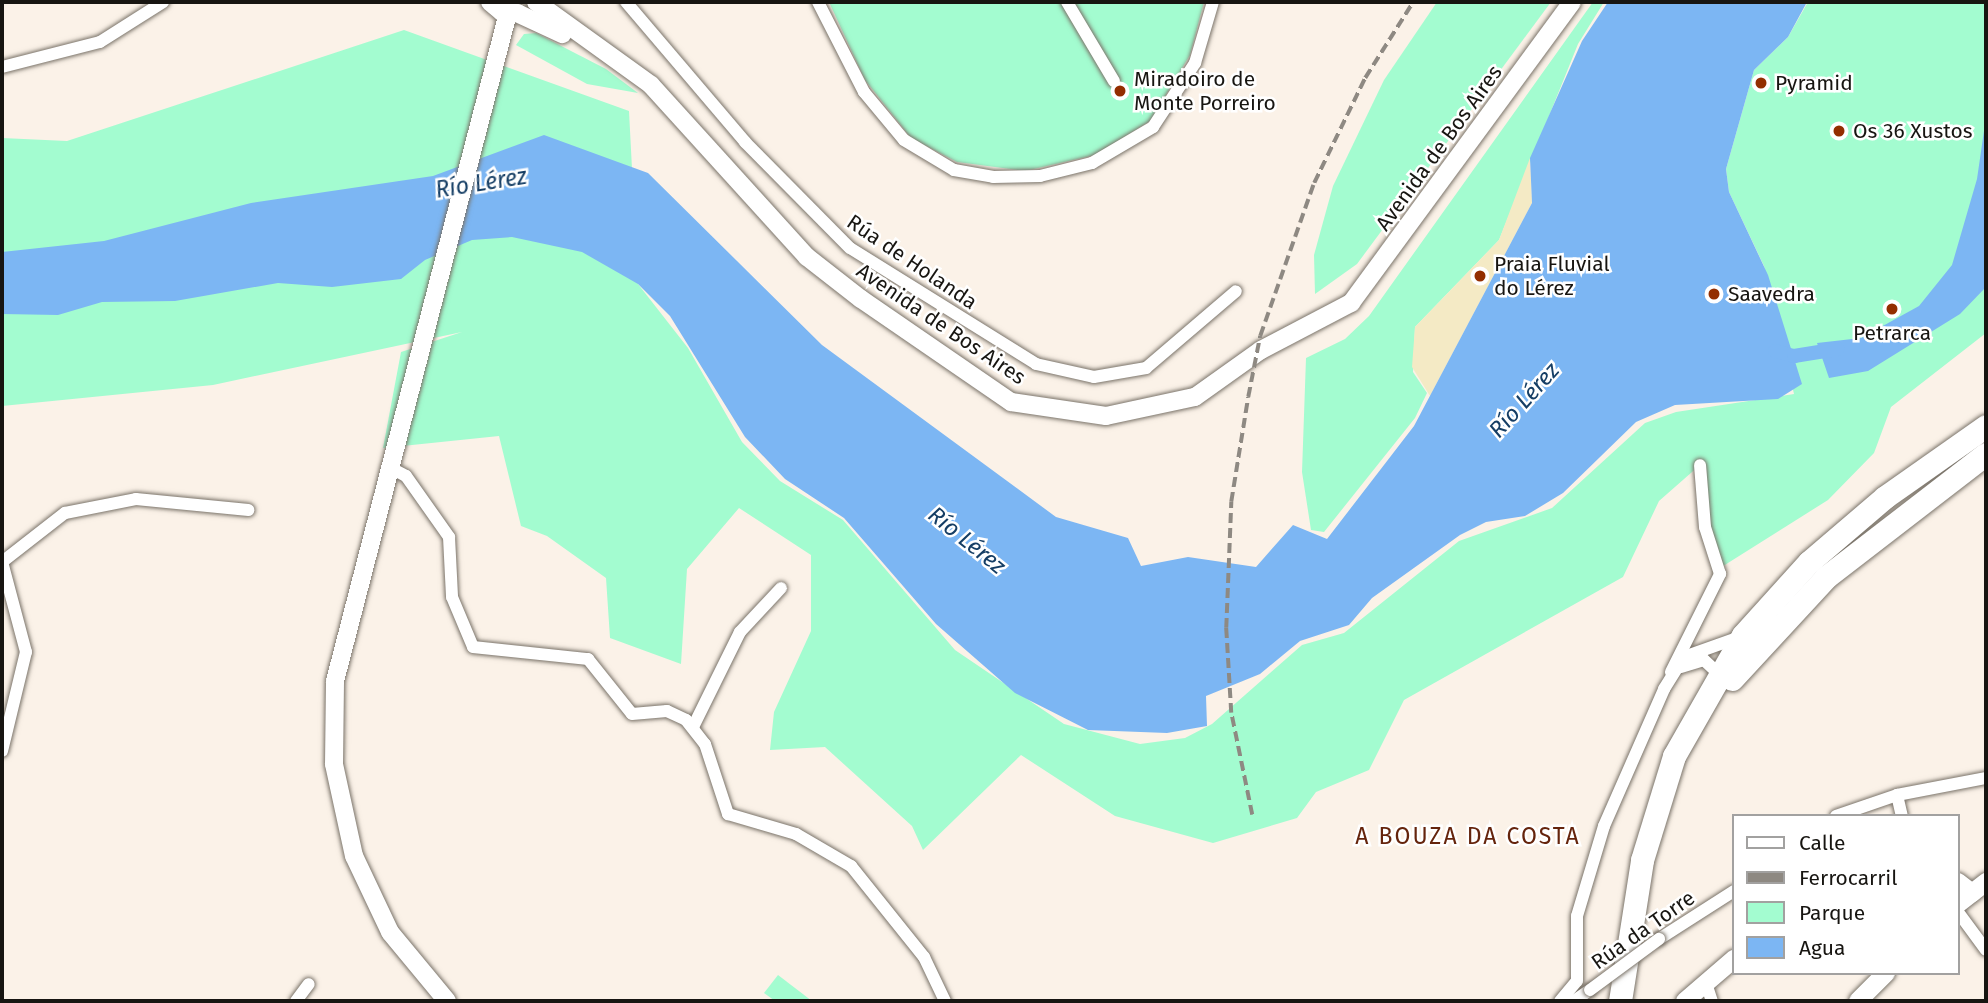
<!DOCTYPE html>
<meta charset="utf-8">
<style>
body{margin:0}
#map{position:relative;width:1988px;height:1003px;overflow:hidden;background:#fbf2e8;font-family:"Fira Sans",sans-serif}
div>[style]{position:absolute}
.green>*{inset:0;background:#a3fcd0}
.sand>*{inset:0;background:#f4eac5}
.water>*{inset:0;background:#7cb6f3}
.canal>*{height:14px;margin:-7px;padding:0 7px;transform-origin:7px;border-radius:7px;background:#7cb6f3}
.roads{filter:drop-shadow(0 0 2px #7a7369) drop-shadow(0 0 2px #7a7369)}
.street>*{height:12px;margin:-6px;padding:0 6px;transform-origin:6px;border-radius:6px;background:#fff}
.secondary>*{height:18px;margin:-9px;padding:0 9px;transform-origin:9px;border-radius:9px;background:#fff}
.highway>*{height:23px;margin:-11.5px;padding:0 11.5px;transform-origin:11.5px;border-radius:11.5px;background:#fff}
.rail>*{height:3.5px;margin-top:-1.75px;transform-origin:0;background:repeating-linear-gradient(90deg,#8e8982 0 10px,transparent 0 15px)}
.bridges{filter:drop-shadow(0 0 2px #7a7369) drop-shadow(0 0 2px #7a7369)}
.street-bridge>*{height:12px;margin:-6px;padding:0 6px;transform-origin:6px;border-radius:6px;background:#fff}
.dots>*{width:19px;height:19px;translate:-50% -50%;box-sizing:border-box;border:4px solid #fff;border-radius:50%}
span{translate:-50% -50%;white-space:nowrap;text-align:center;line-height:1.15;-webkit-text-stroke:5px #fff;paint-order:stroke}
.poi-label{font-size:21px;color:#171511}
.left{translate:0 -50%;text-align:left}
.street-label{font-size:21px;color:#171511}
.water-label{font-size:23px;color:#153e65;font-style:italic}
.neighbourhood-label{font-size:23px;color:#65240c;letter-spacing:2px}
.frame{position:absolute;inset:0;border:4px solid #171511;pointer-events:none}
.legend{position:absolute;left:1732px;top:814px;width:228px;height:161px;box-sizing:border-box;background:#fff;border:2px solid #a2a1a0;margin:0;padding:9px 12px;list-style:none;font-size:21px;color:#171511}
.legend li{display:flex;align-items:center;gap:14px;height:35px}
.legend b{width:35px;border:2px solid #a2a1a0}
</style>
<div id="map">
<div class="green">
<div style="clip-path:polygon(829px 2px,1204px 2px,1190px 55px,1150px 121px,1095px 155px,1025px 171px,957px 162px,911px 138px,865px 80px)"></div>
<div style="clip-path:polygon(1437px 2px,1551px 2px,1357px 264px,1315px 294px,1314px 255px,1333px 186px,1384px 80px)"></div>
<div style="clip-path:polygon(1593px 2px,1604px 2px,1578px 44px,1499px 240px,1415px 327px,1413px 372px,1427px 393px,1415px 418px,1324px 532px,1311px 530px,1302px 472px,1306px 358px,1345px 339px,1369px 316px)"></div>
<div style="clip-path:polygon(1808px 2px,1986px 2px,1986px 333px,1891px 407px,1874px 453px,1828px 500px,1720px 568px,1705px 527px,1700px 465px,1659px 501px,1623px 577px,1404px 700px,1369px 770px,1316px 792px,1297px 818px,1213px 843px,1115px 816px,1021px 755px,923px 850px,912px 826px,825px 747px,770px 750px,774px 712px,811px 631px,811px 555px,739px 508px,687px 569px,681px 664px,610px 638px,606px 578px,547px 536px,521px 526px,499px 436px,383px 448px,401px 352px,462px 332px,213px 385px,2px 406px,2px 138px,67px 141px,404px 30px,629px 111px,638px 284px,688px 348px,742px 442px,780px 481px,843px 520px,955px 650px,1064px 724px,1140px 744px,1185px 738px,1212px 724px,1302px 645px,1344px 633px,1459px 541px,1552px 508px,1645px 423px,1676px 412px,1794px 394px,1764px 266px,1729px 192px,1726px 169px,1754px 70px,1788px 37px)"></div>
<div style="clip-path:polygon(536px 33px,606px 69px,638px 93px,587px 84px,516px 45px,524px 34px)"></div>
<div style="clip-path:polygon(778px 975px,812px 1001px,775px 1001px,764px 993px)"></div>
</div>
<div class="sand">
<div style="clip-path:polygon(1530px 158px,1532px 203px,1430px 396px,1412px 367px,1415px 327px,1499px 240px)"></div>
</div>
<div class="water">
<div style="clip-path:polygon(1608px 2px,1807px 2px,1788px 37px,1754px 70px,1726px 169px,1729px 192px,1768px 275px,1802px 384px,1778px 399px,1675px 405px,1636px 422px,1563px 493px,1525px 516px,1486px 522px,1460px 535px,1372px 598px,1349px 625px,1300px 641px,1260px 674px,1206px 696px,1207px 726px,1167px 733px,1088px 730px,1015px 693px,936px 624px,844px 518px,785px 479px,745px 437px,670px 316px,638px 284px,582px 252px,512px 237px,472px 240px,425px 260px,401px 279px,332px 287px,278px 283px,175px 301px,102px 302px,58px 315px,2px 314px,2px 252px,104px 241px,251px 203px,433px 176px,544px 135px,648px 173px,822px 345px,1056px 517px,1128px 538px,1141px 566px,1188px 557px,1256px 567px,1293px 525px,1327px 539px,1414px 426px,1532px 203px,1530px 158px,1582px 41px)"></div>
<div style="clip-path:polygon(1986px 117px,1986px 287px,1960px 314px,1868px 371px,1829px 378px,1817px 343px,1861px 338px,1919px 306px,1952px 265px,1977px 179px)"></div>
</div>
<div class="canal">
<div style="left:1775px;top:351px;width:20px;rotate:15deg"></div>
<div style="left:1794px;top:356px;width:44px;rotate:-9.2deg"></div>
</div>
<div class="roads">
<div class="street">
<div style="left:626px;top:2px;width:184px;rotate:49.6deg"></div>
<div style="left:745px;top:142px;width:149px;rotate:45.3deg"></div>
<div style="left:850px;top:248px;width:219px;rotate:31.9deg"></div>
<div style="left:1036px;top:364px;width:59px;rotate:12.6deg"></div>
<div style="left:1094px;top:377px;width:53px;rotate:-9.8deg"></div>
<div style="left:1146px;top:368px;width:118px;rotate:-40.5deg"></div>
<div style="left:818px;top:2px;width:101px;rotate:62.9deg"></div>
<div style="left:864px;top:92px;width:62px;rotate:50.2deg"></div>
<div style="left:904px;top:140px;width:58px;rotate:31deg"></div>
<div style="left:954px;top:170px;width:40px;rotate:10deg"></div>
<div style="left:993px;top:177px;width:47px;rotate:-1.2deg"></div>
<div style="left:1040px;top:176px;width:54px;rotate:-14deg"></div>
<div style="left:1092px;top:163px;width:71px;rotate:-30.5deg"></div>
<div style="left:1153px;top:127px;width:77px;rotate:-56.7deg"></div>
<div style="left:1195px;top:63px;width:64px;rotate:-73.6deg"></div>
<div style="left:1067px;top:2px;width:92px;rotate:59.3deg"></div>
<div style="left:2px;top:67px;width:101px;rotate:-14.3deg"></div>
<div style="left:100px;top:42px;width:75px;rotate:-32.4deg"></div>
<div style="left:389px;top:467px;width:19px;rotate:28deg"></div>
<div style="left:406px;top:476px;width:75px;rotate:54.8deg"></div>
<div style="left:449px;top:537px;width:60px;rotate:87.1deg"></div>
<div style="left:452px;top:597px;width:54px;rotate:67.2deg"></div>
<div style="left:473px;top:647px;width:116px;rotate:6deg"></div>
<div style="left:588px;top:659px;width:70px;rotate:51.3deg"></div>
<div style="left:632px;top:714px;width:35px;rotate:-5deg"></div>
<div style="left:667px;top:711px;width:21px;rotate:25deg"></div>
<div style="left:686px;top:720px;width:31px;rotate:52deg"></div>
<div style="left:705px;top:744px;width:74px;rotate:71.8deg"></div>
<div style="left:728px;top:814px;width:71px;rotate:16.4deg"></div>
<div style="left:796px;top:834px;width:64px;rotate:30.2deg"></div>
<div style="left:851px;top:866px;width:117px;rotate:51.3deg"></div>
<div style="left:924px;top:957px;width:49px;rotate:64.5deg"></div>
<div style="left:2px;top:562px;width:80px;rotate:-37.9deg"></div>
<div style="left:65px;top:513px;width:72px;rotate:-11.2deg"></div>
<div style="left:136px;top:499px;width:113px;rotate:5.6deg"></div>
<div style="left:1681px;top:667px;width:24px;rotate:-17deg"></div>
<div style="left:1704px;top:660px;width:21px;rotate:43deg"></div>
<div style="left:1671px;top:672px;width:110px;rotate:-63.4deg"></div>
<div style="left:1720px;top:574px;width:49px;rotate:-107.7deg"></div>
<div style="left:1705px;top:527px;width:62px;rotate:-94.6deg"></div>
<div style="left:693px;top:727px;width:106px;rotate:-63.7deg"></div>
<div style="left:740px;top:632px;width:60px;rotate:-47deg"></div>
<div style="left:2px;top:751px;width:102px;rotate:-76.4deg"></div>
<div style="left:26px;top:652px;width:93px;rotate:-104.9deg"></div>
<div style="left:1897px;top:795px;width:22px;rotate:77deg"></div>
<div style="left:1836px;top:816px;width:65px;rotate:-19deg"></div>
<div style="left:1897px;top:795px;width:91px;rotate:-10.8deg"></div>
<div style="left:1958px;top:912px;width:47px;rotate:53.6deg"></div>
<div style="left:1659px;top:939px;width:89px;rotate:-32.6deg"></div>
<div style="left:1706px;top:983px;width:19px;rotate:72deg"></div>
<div style="left:296px;top:1001px;width:21px;rotate:-53deg"></div>
<div style="left:1560px;top:1001px;width:26px;rotate:-50deg"></div>
<div style="left:1577px;top:981px;width:65px;rotate:-90deg"></div>
<div style="left:1577px;top:916px;width:94px;rotate:-73.3deg"></div>
<div style="left:1604px;top:826px;width:150px;rotate:-66.3deg"></div>
<div style="left:1664px;top:689px;width:38px;rotate:-58deg"></div>
<div style="left:1684px;top:657px;width:59px;rotate:-19.7deg"></div>
<div style="left:1574px;top:1001px;width:19px;rotate:-35deg"></div>
</div>
<div class="secondary">
<div style="left:490px;top:2px;width:16px;rotate:40deg"></div>
<div style="left:502px;top:12px;width:16px;rotate:4deg"></div>
<div style="left:536px;top:2px;width:142px;rotate:35.8deg"></div>
<div style="left:651px;top:85px;width:232px;rotate:47.8deg"></div>
<div style="left:807px;top:257px;width:68px;rotate:37.9deg"></div>
<div style="left:861px;top:299px;width:182px;rotate:34.5deg"></div>
<div style="left:1011px;top:402px;width:96px;rotate:8.4deg"></div>
<div style="left:1106px;top:416px;width:91px;rotate:-12.1deg"></div>
<div style="left:1195px;top:397px;width:81px;rotate:-35.5deg"></div>
<div style="left:1261px;top:350px;width:102px;rotate:-27.6deg"></div>
<div style="left:1351px;top:303px;width:373px;rotate:-53.7deg"></div>
<div style="left:517px;top:13px;width:50px;rotate:25deg"></div>
<div style="left:1958px;top:882px;width:18px;rotate:38deg"></div>
<div style="left:1958px;top:904px;width:36px;rotate:-38deg"></div>
<div style="left:447px;top:1001px;width:89px;rotate:-129.6deg"></div>
<div style="left:390px;top:932px;width:84px;rotate:-115.3deg"></div>
<div style="left:354px;top:856px;width:94px;rotate:-102.3deg"></div>
<div style="left:334px;top:764px;width:83px;rotate:-89.3deg"></div>
<div style="left:335px;top:681px;width:690px;rotate:-75.48deg"></div>
<div style="left:1685px;top:1001px;width:65px;rotate:-40.6deg"></div>
<div style="left:1858px;top:1001px;width:40px;rotate:-45deg"></div>
</div>
<div class="highway">
<div style="left:1732px;top:679px;width:139px;rotate:-47.3deg"></div>
<div style="left:1826px;top:577px;width:202px;rotate:-37.6deg"></div>
<div style="left:1620px;top:1001px;width:143px;rotate:-81.1deg"></div>
<div style="left:1642px;top:860px;width:109px;rotate:-72.9deg"></div>
<div style="left:1674px;top:756px;width:139px;rotate:-60.3deg"></div>
<div style="left:1743px;top:635px;width:98px;rotate:-47.9deg"></div>
<div style="left:1809px;top:562px;width:100px;rotate:-40.5deg"></div>
<div style="left:1885px;top:497px;width:123px;rotate:-35.1deg"></div>
</div>
</div>
<div class="rail">
<div style="left:1252px;top:815px;width:104px;rotate:-101.6deg"></div>
<div style="left:1231px;top:713px;width:85px;rotate:-93.4deg"></div>
<div style="left:1226px;top:628px;width:126px;rotate:-87.7deg"></div>
<div style="left:1231px;top:502px;width:106px;rotate:-80.8deg"></div>
<div style="left:1248px;top:397px;width:62px;rotate:-78.9deg"></div>
<div style="left:1260px;top:336px;width:162px;rotate:-70.6deg"></div>
<div style="left:1314px;top:183px;width:117px;rotate:-64.1deg"></div>
<div style="left:1365px;top:78px;width:90px;rotate:-57.7deg"></div>
</div>
<div class="bridges">
<div class="street-bridge">
<div style="left:1590px;top:990px;width:86px;rotate:-36.5deg"></div>
</div>
</div>
<div class="dots">
<div style="left:1761px;top:83px;background:#932e00"></div>
<div style="left:1120px;top:91px;background:#932e00"></div>
<div style="left:1839px;top:131px;background:#932e00"></div>
<div style="left:1480px;top:276px;background:#932e00"></div>
<div style="left:1714px;top:294px;background:#932e00"></div>
<div style="left:1892px;top:309px;background:#932e00"></div>
</div>
<div class="poi-label">
<span class="left" style="left:1134px;top:91px">Miradoiro de<br>Monte Porreiro</span>
<span class="left" style="left:1775px;top:83px">Pyramid</span>
<span class="left" style="left:1853px;top:131px">Os 36 Xustos</span>
<span class="left" style="left:1494px;top:276px">Praia Fluvial<br>do Lérez</span>
<span class="left" style="left:1728px;top:294px">Saavedra</span>
<span style="left:1892px;top:333px">Petrarca</span>
</div>
<div class="street-label">
<span style="left:1439px;top:148px;rotate:-54deg">Avenida de Bos Aires</span>
<span style="left:912px;top:262px;rotate:34deg">Rúa de Holanda</span>
<span style="left:941px;top:324px;rotate:34deg">Avenida de Bos Aires</span>
<span style="left:1643px;top:930px;rotate:-35deg">Rúa da Torre</span>
</div>
<div class="water-label">
<span style="left:481px;top:183px;rotate:-9deg">Río Lérez</span>
<span style="left:1524px;top:400px;rotate:-48deg">Río Lérez</span>
<span style="left:967px;top:540px;rotate:39deg">Río Lérez</span>
</div>
<div class="neighbourhood-label">
<span style="left:1468px;top:836px">A BOUZA DA COSTA</span>
</div>
<div class="frame"></div>
<ul class="legend">
<li><b style="height:9px;background:#fff"></b>Calle</li>
<li><b style="height:9px;background:#8e8982"></b>Ferrocarril</li>
<li><b style="height:19px;background:#a3fcd0"></b>Parque</li>
<li><b style="height:19px;background:#7cb6f3"></b>Agua</li>
</ul>
</div>
